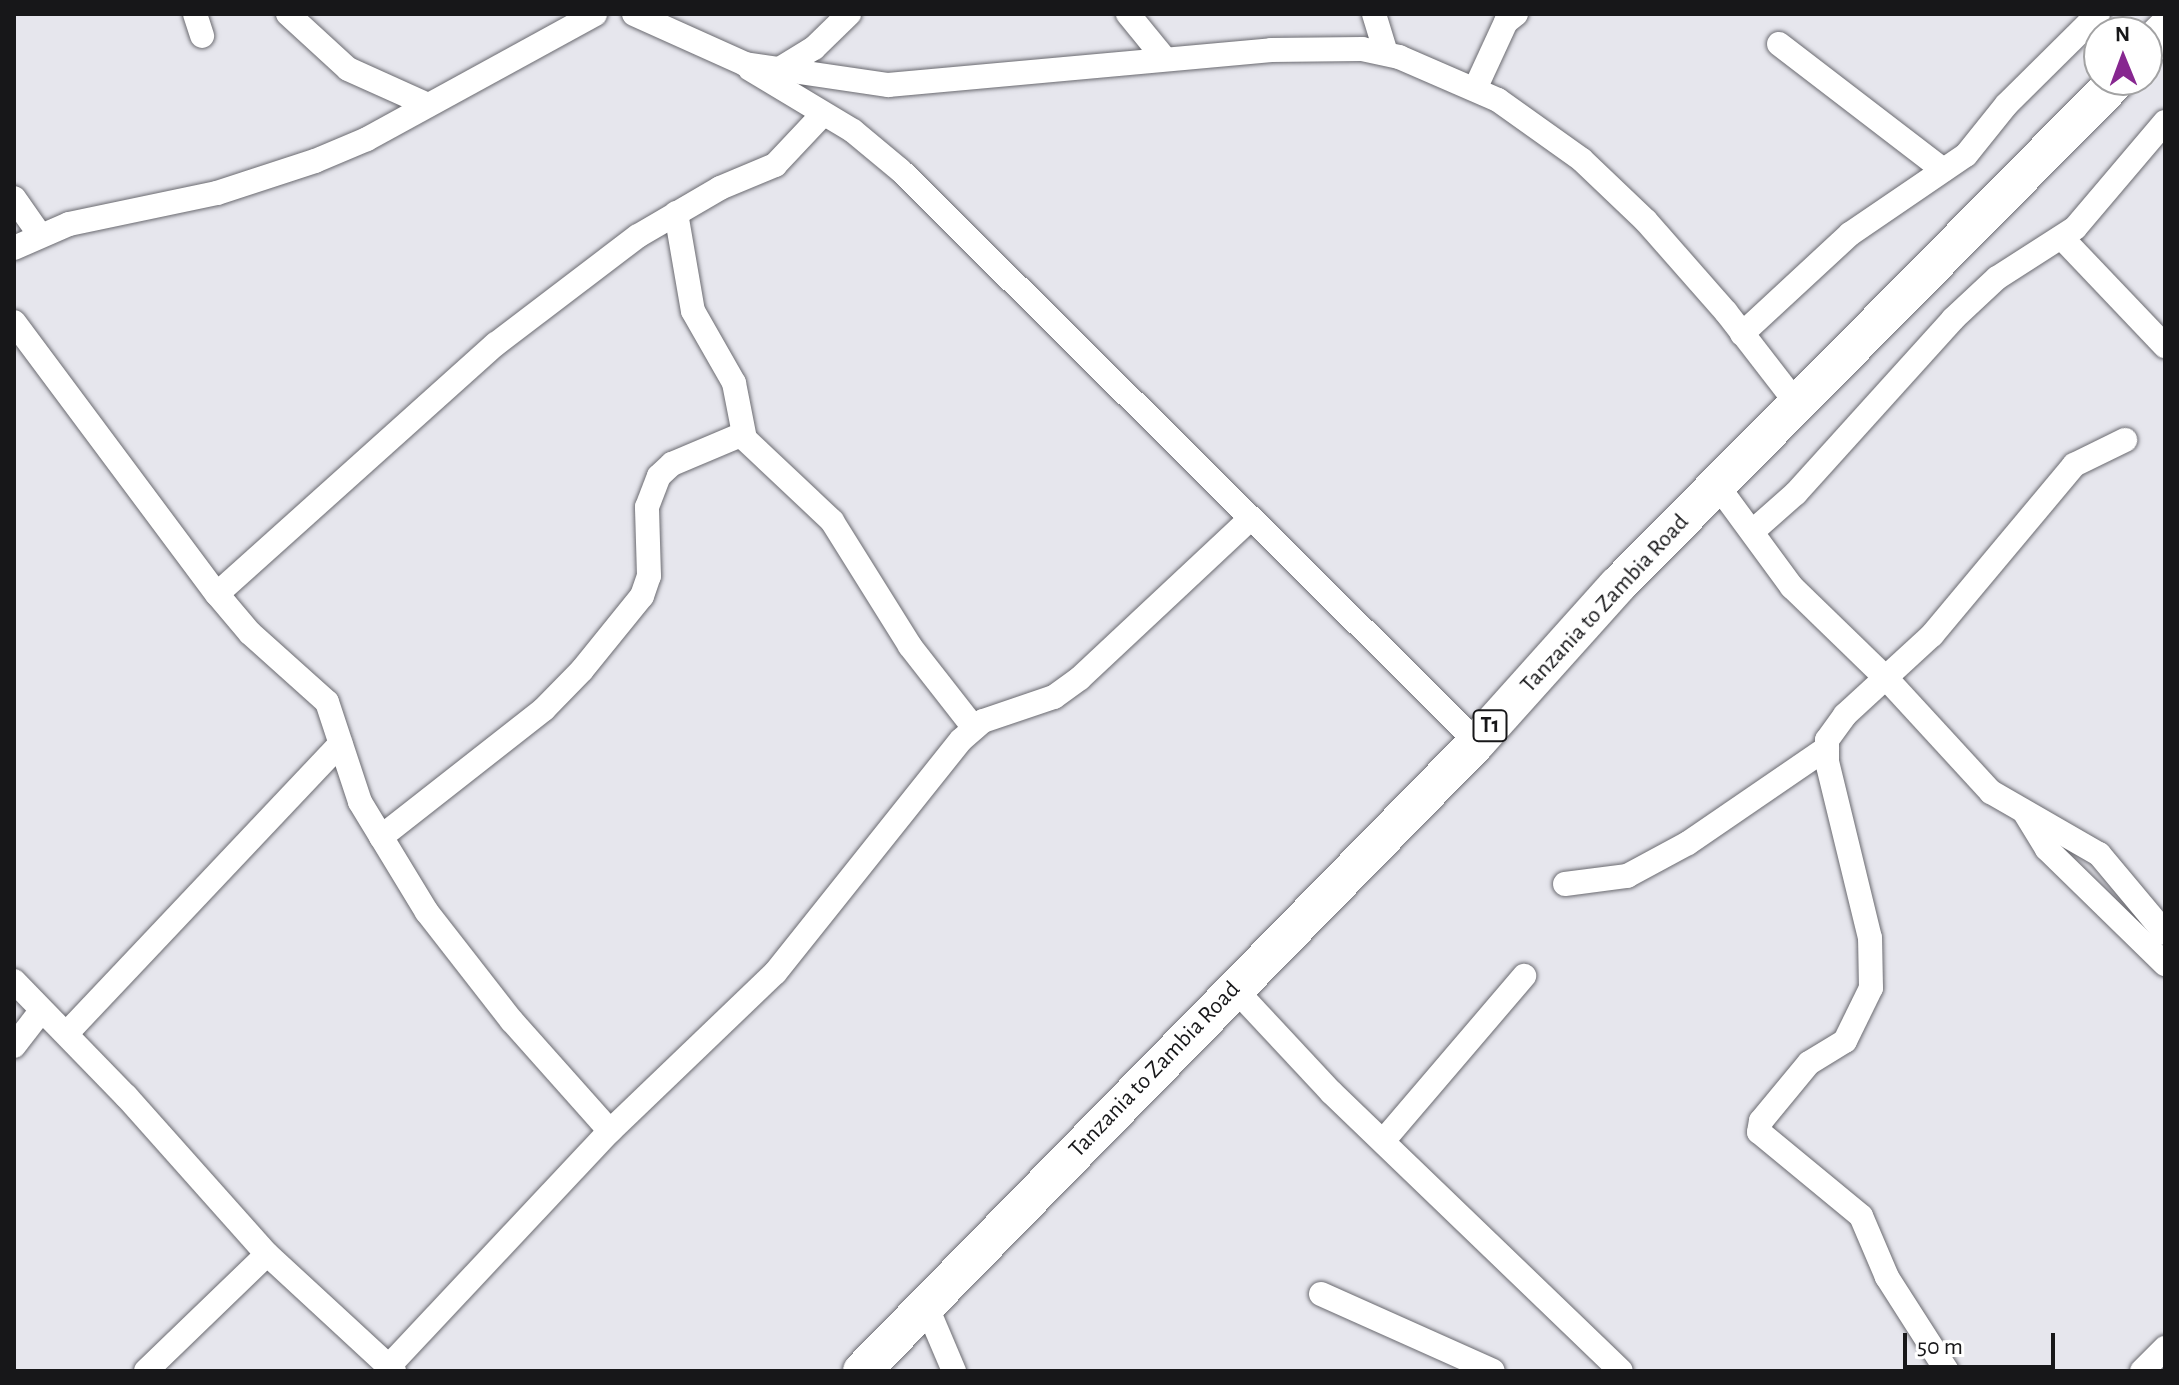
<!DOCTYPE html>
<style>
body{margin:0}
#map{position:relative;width:2179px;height:1385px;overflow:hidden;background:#e6e6ed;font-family:"Alegreya Sans",sans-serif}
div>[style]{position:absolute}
.roads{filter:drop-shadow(0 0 2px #6a6a70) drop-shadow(0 0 2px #6a6a70)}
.minor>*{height:24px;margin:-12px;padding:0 12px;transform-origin:12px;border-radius:12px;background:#fff}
.trunk>*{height:38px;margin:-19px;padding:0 19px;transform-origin:19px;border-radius:19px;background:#fff}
span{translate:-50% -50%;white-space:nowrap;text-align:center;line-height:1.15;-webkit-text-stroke:6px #fff;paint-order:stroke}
.shield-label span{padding:2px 6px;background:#fff;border:2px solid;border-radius:6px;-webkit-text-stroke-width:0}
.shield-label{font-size:22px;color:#171719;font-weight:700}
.street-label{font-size:24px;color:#171719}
.frame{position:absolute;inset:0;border:16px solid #171719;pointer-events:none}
.north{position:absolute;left:2083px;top:16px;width:80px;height:80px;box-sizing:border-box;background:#fff;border:2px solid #a2a2a3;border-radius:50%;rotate:359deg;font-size:22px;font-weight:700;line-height:32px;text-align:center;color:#171719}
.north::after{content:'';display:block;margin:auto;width:28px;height:36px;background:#872790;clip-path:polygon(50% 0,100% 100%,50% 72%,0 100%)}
.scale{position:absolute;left:1903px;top:1333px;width:152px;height:36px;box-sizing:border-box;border:4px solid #171719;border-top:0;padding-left:10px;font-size:24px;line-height:28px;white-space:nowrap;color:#171719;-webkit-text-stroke:6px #fff;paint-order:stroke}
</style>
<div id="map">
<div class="roads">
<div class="minor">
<div style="left:195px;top:14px;width:23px;rotate:72deg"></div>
<div style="left:288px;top:14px;width:81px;rotate:42.5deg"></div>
<div style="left:348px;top:69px;width:85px;rotate:24.2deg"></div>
<div style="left:634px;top:14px;width:122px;rotate:24.2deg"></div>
<div style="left:745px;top:64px;width:145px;rotate:8.4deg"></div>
<div style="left:888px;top:85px;width:385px;rotate:-5.2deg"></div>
<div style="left:1271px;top:50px;width:91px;rotate:-0.6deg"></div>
<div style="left:1362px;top:49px;width:38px;rotate:12deg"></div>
<div style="left:1399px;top:57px;width:108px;rotate:23.5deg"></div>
<div style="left:1498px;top:100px;width:103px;rotate:35.5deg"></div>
<div style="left:1582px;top:160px;width:88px;rotate:43.6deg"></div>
<div style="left:1646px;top:221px;width:121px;rotate:48.7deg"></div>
<div style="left:1726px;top:312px;width:116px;rotate:52.3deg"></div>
<div style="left:1128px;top:14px;width:57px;rotate:50.7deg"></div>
<div style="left:1374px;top:14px;width:41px;rotate:72.9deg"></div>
<div style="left:1779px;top:44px;width:207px;rotate:37.5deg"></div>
<div style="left:750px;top:69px;width:120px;rotate:31deg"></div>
<div style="left:853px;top:131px;width:61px;rotate:39.7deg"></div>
<div style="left:900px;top:170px;width:812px;rotate:44.75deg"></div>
<div style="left:778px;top:70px;width:42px;rotate:-31.4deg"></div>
<div style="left:814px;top:48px;width:49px;rotate:-44.2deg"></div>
<div style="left:1475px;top:89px;width:74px;rotate:-65.2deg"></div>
<div style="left:1506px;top:22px;width:13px;rotate:-39deg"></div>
<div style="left:14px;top:198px;width:45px;rotate:54.9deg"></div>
<div style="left:676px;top:213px;width:99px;rotate:80.2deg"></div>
<div style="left:693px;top:311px;width:83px;rotate:60.3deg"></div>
<div style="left:734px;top:383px;width:57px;rotate:78.9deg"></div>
<div style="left:745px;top:439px;width:120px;rotate:43.3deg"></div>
<div style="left:832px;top:521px;width:147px;rotate:58deg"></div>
<div style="left:910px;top:646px;width:104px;rotate:52deg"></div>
<div style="left:2063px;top:239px;width:148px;rotate:46.4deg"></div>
<div style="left:14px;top:248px;width:60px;rotate:-23.6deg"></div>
<div style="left:69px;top:224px;width:151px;rotate:-11.8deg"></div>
<div style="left:217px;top:193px;width:103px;rotate:-18.1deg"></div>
<div style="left:315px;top:161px;width:56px;rotate:-22.9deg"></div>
<div style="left:367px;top:139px;width:260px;rotate:-28.7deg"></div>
<div style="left:14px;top:322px;width:339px;rotate:53.3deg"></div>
<div style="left:217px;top:594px;width:51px;rotate:49.8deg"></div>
<div style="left:250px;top:633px;width:103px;rotate:41.9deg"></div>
<div style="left:327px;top:702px;width:105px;rotate:71.7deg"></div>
<div style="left:360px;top:802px;width:129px;rotate:58.7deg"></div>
<div style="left:427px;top:912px;width:138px;rotate:52.1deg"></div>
<div style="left:512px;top:1021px;width:147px;rotate:48.3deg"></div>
<div style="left:1742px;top:334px;width:147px;rotate:-42.8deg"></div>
<div style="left:1850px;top:234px;width:140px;rotate:-34.3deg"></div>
<div style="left:1966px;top:155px;width:65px;rotate:-51.2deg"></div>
<div style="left:2007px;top:104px;width:128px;rotate:-44.7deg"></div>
<div style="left:1717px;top:485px;width:127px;rotate:53.7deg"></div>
<div style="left:1792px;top:587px;width:131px;rotate:44.1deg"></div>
<div style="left:1886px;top:678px;width:155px;rotate:47.4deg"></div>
<div style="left:1991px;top:792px;width:125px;rotate:29.9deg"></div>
<div style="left:2099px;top:854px;width:103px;rotate:50.1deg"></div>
<div style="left:1753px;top:531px;width:57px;rotate:-41.5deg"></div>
<div style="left:1796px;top:493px;width:234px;rotate:-47.9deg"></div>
<div style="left:1953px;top:319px;width:60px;rotate:-43deg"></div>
<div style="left:1997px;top:278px;width:93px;rotate:-32.7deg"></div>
<div style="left:2075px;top:228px;width:139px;rotate:-49.7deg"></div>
<div style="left:217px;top:594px;width:375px;rotate:-41.9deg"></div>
<div style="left:496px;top:344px;width:178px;rotate:-37.3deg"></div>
<div style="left:638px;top:236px;width:95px;rotate:-30.3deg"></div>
<div style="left:720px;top:188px;width:60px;rotate:-22.7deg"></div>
<div style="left:775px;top:165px;width:70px;rotate:-46.7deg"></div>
<div style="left:2025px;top:813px;width:42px;rotate:58.6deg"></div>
<div style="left:2047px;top:849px;width:165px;rotate:44.3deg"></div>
<div style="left:381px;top:837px;width:207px;rotate:-38.1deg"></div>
<div style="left:544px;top:709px;width:54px;rotate:-45.7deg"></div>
<div style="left:582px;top:670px;width:95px;rotate:-51deg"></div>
<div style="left:642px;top:596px;width:21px;rotate:-71deg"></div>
<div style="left:649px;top:576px;width:69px;rotate:-91.7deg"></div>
<div style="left:647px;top:507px;width:33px;rotate:-69deg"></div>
<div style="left:659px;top:476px;width:18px;rotate:-43deg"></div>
<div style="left:672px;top:464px;width:77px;rotate:-22.9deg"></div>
<div style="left:1565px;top:884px;width:63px;rotate:-7.4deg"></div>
<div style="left:1627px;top:876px;width:69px;rotate:-28.4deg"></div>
<div style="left:1688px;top:843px;width:168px;rotate:-34.4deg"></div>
<div style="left:14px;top:981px;width:161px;rotate:45.8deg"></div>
<div style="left:126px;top:1096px;width:212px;rotate:48.3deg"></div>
<div style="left:267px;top:1254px;width:173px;rotate:42.7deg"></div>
<div style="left:1234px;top:988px;width:142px;rotate:47deg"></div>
<div style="left:1331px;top:1092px;width:402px;rotate:43.9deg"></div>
<div style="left:67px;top:1033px;width:398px;rotate:-46.6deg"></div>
<div style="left:14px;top:1046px;width:44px;rotate:-52.4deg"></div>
<div style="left:1384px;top:1140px;width:216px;rotate:-49.5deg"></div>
<div style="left:1321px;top:1294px;width:188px;rotate:24.1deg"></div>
<div style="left:926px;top:1305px;width:72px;rotate:67deg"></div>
<div style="left:390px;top:1365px;width:321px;rotate:-46.8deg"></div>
<div style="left:610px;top:1131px;width:228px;rotate:-43.8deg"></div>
<div style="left:775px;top:973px;width:298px;rotate:-51.4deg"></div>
<div style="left:961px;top:740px;width:29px;rotate:-41deg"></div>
<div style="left:983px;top:721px;width:75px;rotate:-18.7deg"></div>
<div style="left:1054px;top:697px;width:32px;rotate:-36deg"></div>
<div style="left:1080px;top:678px;width:231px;rotate:-43.1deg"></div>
<div style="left:146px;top:1371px;width:168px;rotate:-44deg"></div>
<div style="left:1947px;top:1371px;width:112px;rotate:-122.6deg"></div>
<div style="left:1887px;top:1277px;width:66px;rotate:-113.1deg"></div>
<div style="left:1861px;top:1216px;width:132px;rotate:-140.5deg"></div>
<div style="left:1759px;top:1132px;width:11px;rotate:-80deg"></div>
<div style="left:1761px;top:1121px;width:75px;rotate:-50.4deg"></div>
<div style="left:1809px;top:1063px;width:42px;rotate:-31.4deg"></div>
<div style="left:1845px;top:1041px;width:59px;rotate:-63.9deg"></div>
<div style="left:1871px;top:988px;width:50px;rotate:-91.1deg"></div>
<div style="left:1870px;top:938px;width:182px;rotate:-103.7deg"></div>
<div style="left:1827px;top:761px;width:21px;rotate:-90deg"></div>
<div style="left:1827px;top:740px;width:31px;rotate:-54deg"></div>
<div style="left:1845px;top:715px;width:118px;rotate:-42.6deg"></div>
<div style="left:1932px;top:635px;width:222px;rotate:-50.1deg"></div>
<div style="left:2074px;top:465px;width:57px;rotate:-26.1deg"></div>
<div style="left:2142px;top:1371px;width:33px;rotate:-45deg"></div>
</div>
<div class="trunk">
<div style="left:2147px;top:48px;width:25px;rotate:-45deg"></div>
<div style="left:862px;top:1371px;width:880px;rotate:-45.64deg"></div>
<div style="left:1477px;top:742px;width:210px;rotate:-48.1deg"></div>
<div style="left:1617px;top:586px;width:711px;rotate:-45.34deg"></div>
</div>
</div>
<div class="shield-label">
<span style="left:1490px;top:726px">T1</span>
</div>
<div class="street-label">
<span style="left:1605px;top:604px;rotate:-47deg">Tanzania to Zambia Road</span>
<span style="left:1155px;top:1070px;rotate:-46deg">Tanzania to Zambia Road</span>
</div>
<div class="frame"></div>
<div class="north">N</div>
<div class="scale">50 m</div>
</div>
